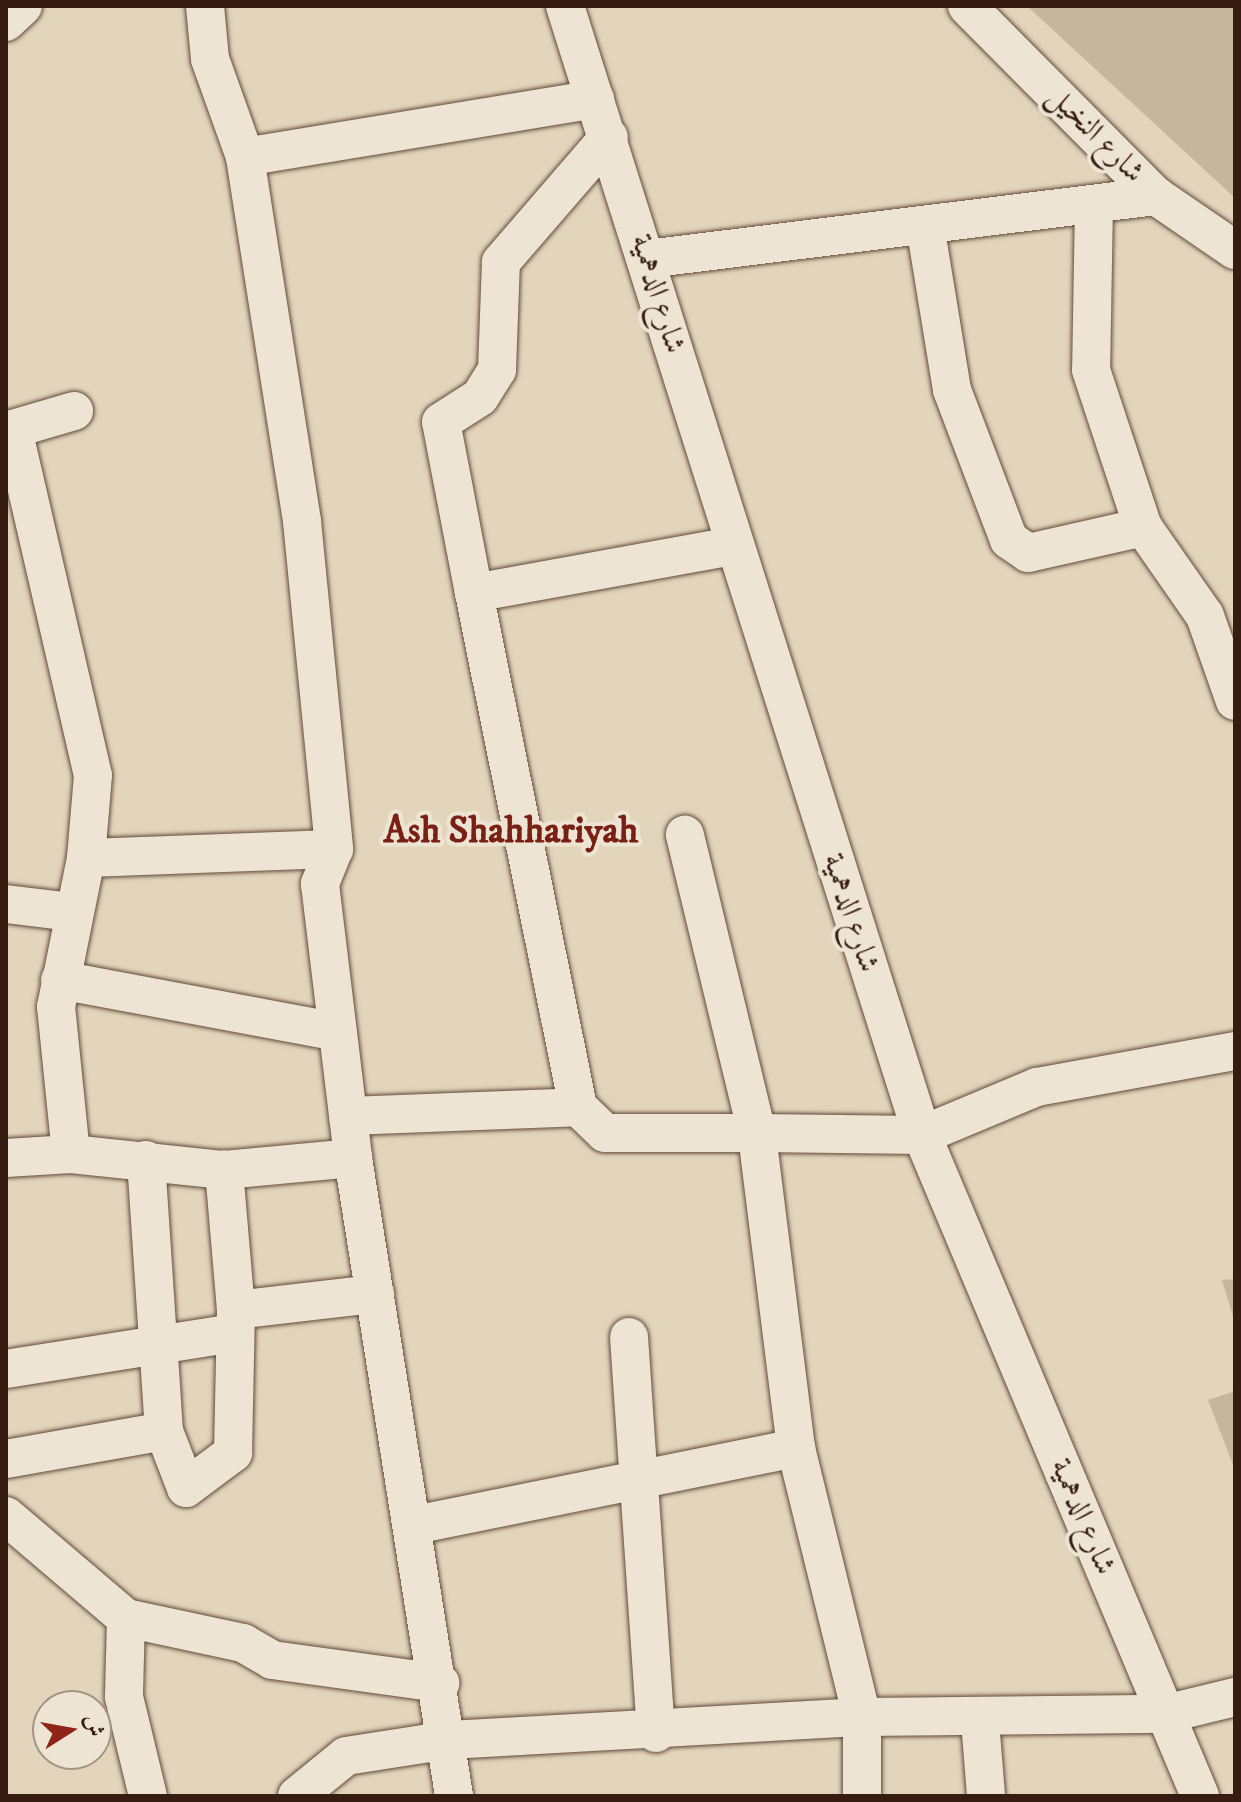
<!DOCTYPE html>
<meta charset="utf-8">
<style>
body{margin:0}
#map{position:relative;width:1241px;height:1802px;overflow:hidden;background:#e3d5bb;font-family:"IM FELL DW Pica",Amiri,serif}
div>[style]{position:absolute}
.green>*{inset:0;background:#c6b69e}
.roads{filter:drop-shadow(0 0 2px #624a3c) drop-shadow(0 0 2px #624a3c)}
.minor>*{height:38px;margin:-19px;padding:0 19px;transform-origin:19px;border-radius:19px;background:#ede4d3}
span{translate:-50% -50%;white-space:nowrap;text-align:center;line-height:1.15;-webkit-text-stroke:8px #ede4d3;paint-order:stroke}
.street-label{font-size:30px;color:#371c12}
.district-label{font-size:38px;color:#7a1f14;font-weight:700}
.frame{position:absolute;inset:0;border:8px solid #371c12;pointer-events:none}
.north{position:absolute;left:32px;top:1690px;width:80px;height:80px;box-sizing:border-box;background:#ede4d3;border:2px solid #a49486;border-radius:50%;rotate:79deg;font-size:22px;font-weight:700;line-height:32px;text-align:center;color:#371c12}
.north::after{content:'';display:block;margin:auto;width:28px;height:36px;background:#8f2418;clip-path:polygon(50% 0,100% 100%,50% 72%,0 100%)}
</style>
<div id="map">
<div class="green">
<div style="clip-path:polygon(1027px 6px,1235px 6px,1235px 198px)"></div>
<div style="clip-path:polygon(1235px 1279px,1235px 1323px,1222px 1280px)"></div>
<div style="clip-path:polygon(1235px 1391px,1235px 1470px,1208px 1400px)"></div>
</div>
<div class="roads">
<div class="minor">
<div style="left:205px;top:6px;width:53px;rotate:84.6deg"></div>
<div style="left:210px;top:59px;width:104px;rotate:70.3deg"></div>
<div style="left:245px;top:157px;width:368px;rotate:81.1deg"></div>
<div style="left:302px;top:521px;width:330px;rotate:84.4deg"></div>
<div style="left:334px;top:849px;width:38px;rotate:112deg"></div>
<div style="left:320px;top:884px;width:276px;rotate:83.1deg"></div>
<div style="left:353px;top:1158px;width:646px;rotate:81deg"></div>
<div style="left:565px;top:6px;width:1184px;rotate:72.45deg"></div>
<div style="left:922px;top:1135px;width:717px;rotate:67.19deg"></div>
<div style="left:967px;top:6px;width:268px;rotate:45.2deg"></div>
<div style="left:1156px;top:196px;width:96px;rotate:34.4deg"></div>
<div style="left:6px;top:22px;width:23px;rotate:-43deg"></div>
<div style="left:245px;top:157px;width:355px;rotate:-9.4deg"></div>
<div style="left:1094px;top:204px;width:166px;rotate:91deg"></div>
<div style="left:1091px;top:370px;width:165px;rotate:71.7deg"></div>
<div style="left:1143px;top:527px;width:108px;rotate:55.1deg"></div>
<div style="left:1205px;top:616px;width:90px;rotate:70.6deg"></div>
<div style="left:925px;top:225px;width:167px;rotate:80.7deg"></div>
<div style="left:952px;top:390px;width:160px;rotate:69.2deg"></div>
<div style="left:1009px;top:540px;width:23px;rotate:34deg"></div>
<div style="left:1028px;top:553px;width:118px;rotate:-12.7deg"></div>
<div style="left:647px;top:259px;width:513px;rotate:-7.06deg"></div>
<div style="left:13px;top:429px;width:355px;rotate:77deg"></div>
<div style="left:93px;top:775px;width:83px;rotate:94.8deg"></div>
<div style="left:6px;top:431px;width:71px;rotate:-16.4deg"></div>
<div style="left:474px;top:593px;width:174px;rotate:-100.9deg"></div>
<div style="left:441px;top:422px;width:46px;rotate:-32.7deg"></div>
<div style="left:480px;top:397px;width:32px;rotate:-58deg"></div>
<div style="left:497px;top:370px;width:108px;rotate:-87.9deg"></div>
<div style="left:501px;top:262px;width:165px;rotate:-49.2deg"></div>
<div style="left:6px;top:904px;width:65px;rotate:7deg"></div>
<div style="left:60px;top:980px;width:282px;rotate:10.6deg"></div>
<div style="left:578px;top:1107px;width:37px;rotate:44deg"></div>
<div style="left:605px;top:1133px;width:152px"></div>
<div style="left:757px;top:1133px;width:307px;rotate:-103.6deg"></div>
<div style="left:348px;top:1116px;width:230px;rotate:-2.2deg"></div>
<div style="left:578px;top:1107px;width:524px;rotate:-101.44deg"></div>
<div style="left:474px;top:593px;width:262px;rotate:-10.3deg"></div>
<div style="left:71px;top:1154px;width:148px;rotate:-95.8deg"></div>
<div style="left:56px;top:1007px;width:152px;rotate:-78.6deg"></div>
<div style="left:86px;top:858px;width:248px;rotate:-2.1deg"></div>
<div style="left:6px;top:1158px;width:65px;rotate:-3.5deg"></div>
<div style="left:71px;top:1154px;width:154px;rotate:6deg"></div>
<div style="left:224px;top:1170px;width:130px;rotate:-5.3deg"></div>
<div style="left:146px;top:1160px;width:272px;rotate:86.2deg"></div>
<div style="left:164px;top:1431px;width:61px;rotate:68.9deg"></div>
<div style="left:186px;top:1488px;width:59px;rotate:-36.7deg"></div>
<div style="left:233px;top:1453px;width:143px;rotate:-88.8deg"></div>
<div style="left:236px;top:1310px;width:141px;rotate:-94.9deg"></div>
<div style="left:236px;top:1310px;width:140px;rotate:-6.6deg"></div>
<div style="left:629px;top:1337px;width:397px;rotate:86.1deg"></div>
<div style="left:6px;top:1369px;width:231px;rotate:-9deg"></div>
<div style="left:6px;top:1459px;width:160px;rotate:-10deg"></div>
<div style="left:6px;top:1516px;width:157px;rotate:40.4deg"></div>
<div style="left:126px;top:1618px;width:120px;rotate:12.1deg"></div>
<div style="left:243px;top:1643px;width:34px;rotate:30deg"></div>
<div style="left:272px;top:1660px;width:170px;rotate:7.8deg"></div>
<div style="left:414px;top:1525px;width:390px;rotate:-11.4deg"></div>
<div style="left:126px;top:1618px;width:79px;rotate:91.5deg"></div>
<div style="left:124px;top:1697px;width:102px;rotate:76.4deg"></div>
<div style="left:980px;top:1721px;width:75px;rotate:85.4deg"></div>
<div style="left:297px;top:1796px;width:63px;rotate:-39.2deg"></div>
<div style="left:346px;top:1756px;width:104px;rotate:-8.8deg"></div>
<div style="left:449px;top:1740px;width:414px;rotate:-3.2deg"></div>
<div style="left:862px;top:1717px;width:303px;rotate:-0.6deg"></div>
<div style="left:1165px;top:1714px;width:72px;rotate:-13.7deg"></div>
<div style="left:862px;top:1796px;width:79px;rotate:-90deg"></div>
<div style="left:862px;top:1717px;width:277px;rotate:-103.8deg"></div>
<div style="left:796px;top:1448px;width:317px;rotate:-97.1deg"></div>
<div style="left:757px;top:1133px;width:165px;rotate:0.7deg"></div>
<div style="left:922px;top:1135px;width:125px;rotate:-22.7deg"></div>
<div style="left:1037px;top:1087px;width:201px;rotate:-10.3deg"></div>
</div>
</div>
<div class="street-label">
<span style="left:1095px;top:135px;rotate:45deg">شارع النخيل</span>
<span style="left:657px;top:294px;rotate:73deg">شارع الدهمية</span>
<span style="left:850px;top:913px;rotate:72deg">شارع الدهمية</span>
<span style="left:1082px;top:1517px;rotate:67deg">شارع الدهمية</span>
</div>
<div class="district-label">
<span style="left:511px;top:832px">Ash Shahhariyah</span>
</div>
<div class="frame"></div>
<div class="north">ش</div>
</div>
